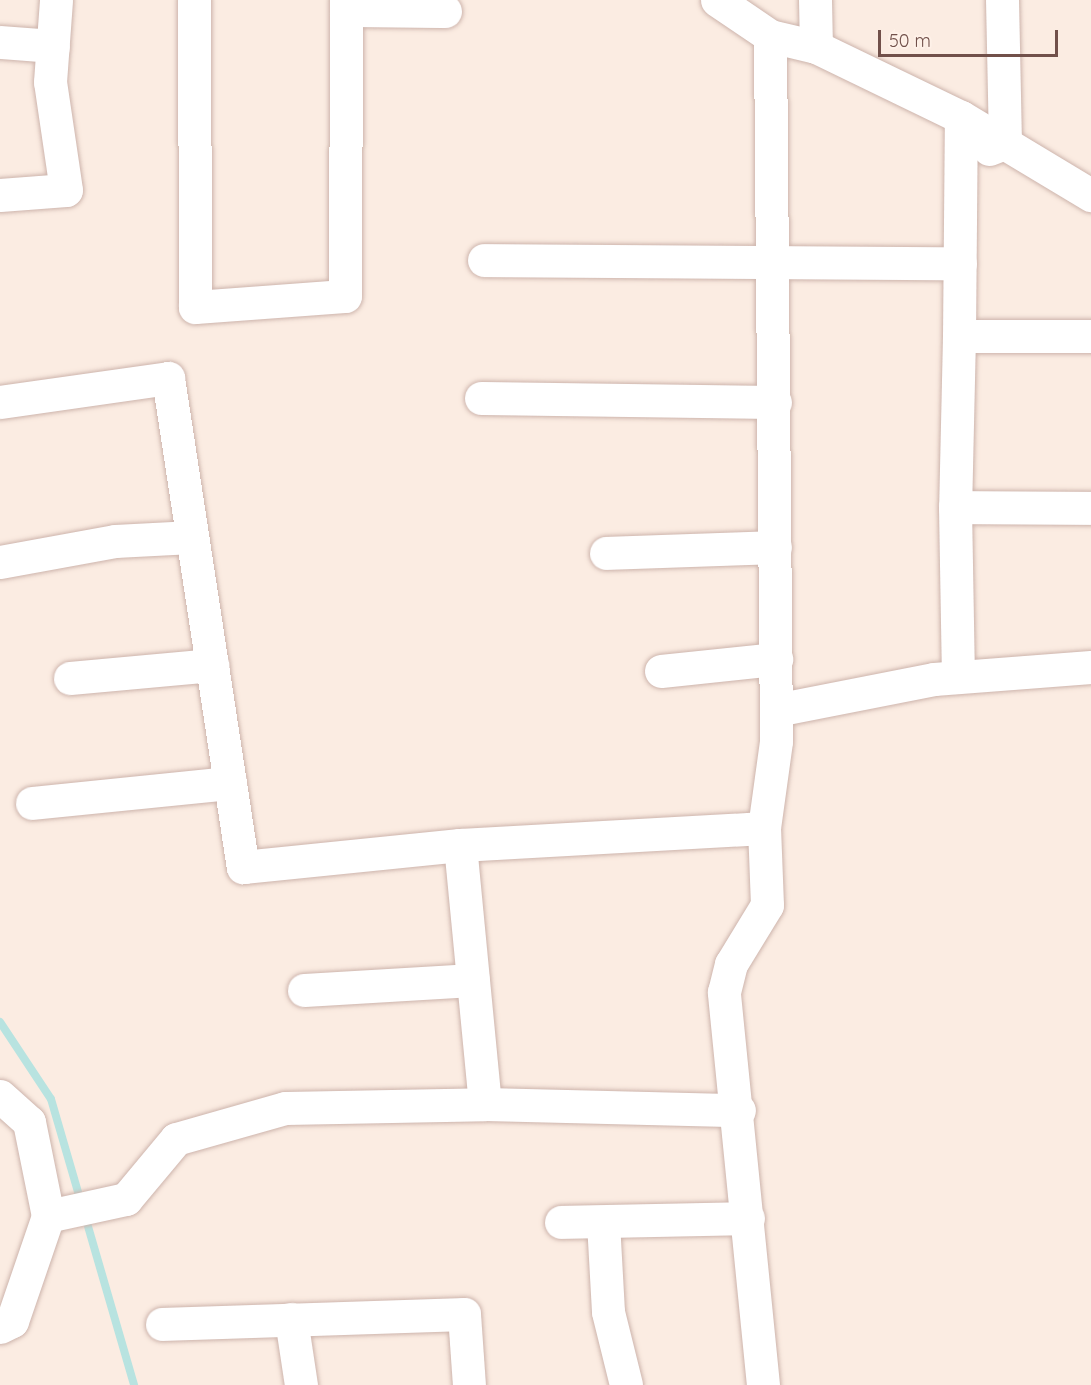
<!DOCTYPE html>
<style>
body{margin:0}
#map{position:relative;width:1091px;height:1385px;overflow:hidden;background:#fbece2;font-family:Quicksand,sans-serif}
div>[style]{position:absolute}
.stream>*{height:8px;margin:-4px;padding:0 4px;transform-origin:4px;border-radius:4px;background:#b8e3e0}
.roads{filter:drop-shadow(0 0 2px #cdb4ac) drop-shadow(0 0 2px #cdb4ac)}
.minor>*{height:33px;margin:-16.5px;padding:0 16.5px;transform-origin:16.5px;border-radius:16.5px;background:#fff}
span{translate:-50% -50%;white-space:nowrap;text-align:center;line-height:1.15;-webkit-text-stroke:4.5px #fef1e8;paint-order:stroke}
.scale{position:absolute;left:878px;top:30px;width:180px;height:27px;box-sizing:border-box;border:3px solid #71504a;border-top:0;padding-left:8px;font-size:18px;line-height:21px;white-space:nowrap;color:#71504a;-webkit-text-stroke:4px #fef1e8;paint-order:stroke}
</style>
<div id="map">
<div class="stream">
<div style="left:0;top:1022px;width:92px;rotate:56.5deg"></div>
<div style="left:51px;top:1099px;width:107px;rotate:73.8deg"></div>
<div style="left:85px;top:1216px;width:176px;rotate:73.8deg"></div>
</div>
<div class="roads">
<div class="minor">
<div style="left:194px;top:0;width:307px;rotate:89.8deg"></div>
<div style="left:195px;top:307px;width:150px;rotate:-4.2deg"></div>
<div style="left:345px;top:296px;width:296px;rotate:-89.8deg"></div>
<div style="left:717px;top:0;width:64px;rotate:34.2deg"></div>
<div style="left:770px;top:36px;width:47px;rotate:13.4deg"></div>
<div style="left:816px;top:47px;width:161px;rotate:25.8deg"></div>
<div style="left:961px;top:117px;width:152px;rotate:31deg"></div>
<div style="left:815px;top:0;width:47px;rotate:88.8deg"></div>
<div style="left:346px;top:10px;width:99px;rotate:0.6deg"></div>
<div style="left:0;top:42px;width:53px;rotate:4.3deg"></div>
<div style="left:989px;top:149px;width:17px;rotate:-21deg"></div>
<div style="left:1005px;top:143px;width:143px;rotate:-91.2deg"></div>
<div style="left:0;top:195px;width:66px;rotate:-4.3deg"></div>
<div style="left:66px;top:190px;width:109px;rotate:-98.4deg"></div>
<div style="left:50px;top:82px;width:82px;rotate:-85.8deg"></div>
<div style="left:484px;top:260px;width:476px;rotate:0.4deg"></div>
<div style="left:959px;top:336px;width:219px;rotate:-89.5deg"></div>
<div style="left:1091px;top:336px;width:132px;rotate:180deg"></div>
<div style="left:959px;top:336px;width:171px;rotate:91.3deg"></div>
<div style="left:955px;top:507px;width:136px;rotate:0.4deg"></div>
<div style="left:481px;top:398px;width:294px;rotate:0.8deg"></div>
<div style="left:0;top:402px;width:170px;rotate:-8.1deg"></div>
<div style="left:168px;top:378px;width:495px;rotate:81.3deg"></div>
<div style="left:243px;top:867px;width:218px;rotate:-5.8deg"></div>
<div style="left:460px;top:845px;width:304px;rotate:-3.2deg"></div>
<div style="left:955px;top:507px;width:170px;rotate:89deg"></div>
<div style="left:606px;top:553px;width:169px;rotate:-2deg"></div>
<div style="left:0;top:562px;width:117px;rotate:-10.3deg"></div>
<div style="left:115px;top:541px;width:77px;rotate:-3deg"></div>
<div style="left:661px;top:671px;width:116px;rotate:-6deg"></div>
<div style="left:70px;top:678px;width:143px;rotate:-5.2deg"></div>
<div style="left:776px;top:710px;width:161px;rotate:-11.1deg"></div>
<div style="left:934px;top:679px;width:157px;rotate:-4.4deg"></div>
<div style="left:32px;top:803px;width:199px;rotate:-5.8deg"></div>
<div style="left:460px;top:845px;width:260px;rotate:84.5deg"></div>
<div style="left:304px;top:990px;width:169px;rotate:-3.4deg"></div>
<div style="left:0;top:1096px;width:39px;rotate:42deg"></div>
<div style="left:29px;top:1122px;width:96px;rotate:78.6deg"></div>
<div style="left:48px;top:1216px;width:111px;rotate:108.9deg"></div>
<div style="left:12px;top:1321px;width:13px;rotate:153deg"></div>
<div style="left:48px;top:1216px;width:80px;rotate:-12.3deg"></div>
<div style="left:126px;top:1199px;width:78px;rotate:-50.2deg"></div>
<div style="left:176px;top:1139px;width:113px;rotate:-15.9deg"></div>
<div style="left:285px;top:1108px;width:200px;rotate:-1.1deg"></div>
<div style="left:485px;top:1104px;width:254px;rotate:1.4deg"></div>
<div style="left:561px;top:1222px;width:187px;rotate:-1.2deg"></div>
<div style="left:603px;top:1222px;width:90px;rotate:86.8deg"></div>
<div style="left:608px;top:1312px;width:75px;rotate:76.1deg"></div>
<div style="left:291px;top:1319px;width:67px;rotate:81.4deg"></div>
<div style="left:162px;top:1324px;width:302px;rotate:-1.9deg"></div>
<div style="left:464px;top:1314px;width:71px;rotate:86deg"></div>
<div style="left:763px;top:1385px;width:395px;rotate:-95.7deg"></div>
<div style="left:724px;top:992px;width:29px;rotate:-76deg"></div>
<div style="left:731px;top:964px;width:69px;rotate:-58.6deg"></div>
<div style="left:767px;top:905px;width:77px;rotate:-92.2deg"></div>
<div style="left:764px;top:828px;width:88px;rotate:-82.1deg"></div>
<div style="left:776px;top:741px;width:705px;rotate:-90.49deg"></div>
</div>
</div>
<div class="scale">50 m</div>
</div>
